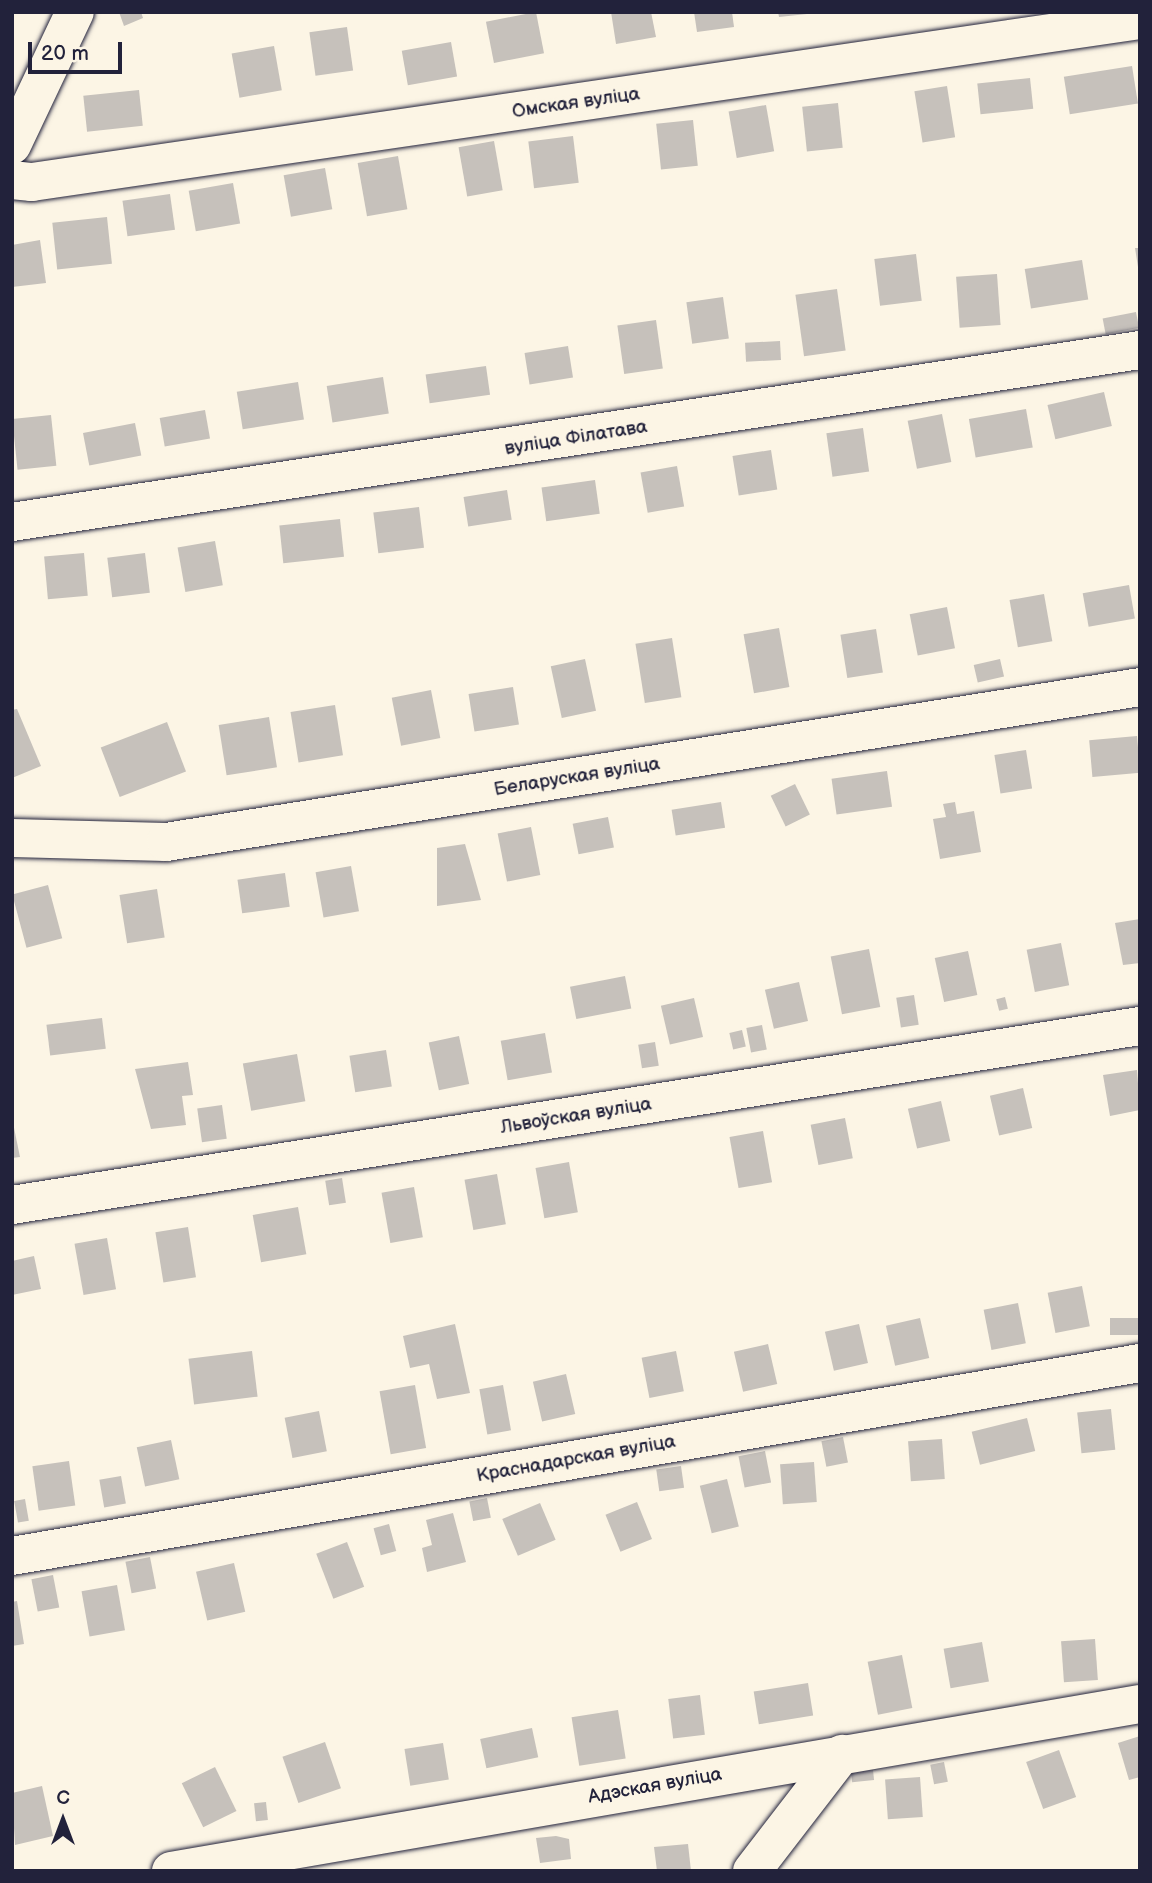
<!DOCTYPE html>
<meta charset="utf-8">
<style>
body{margin:0}
#map{position:relative;width:1152px;height:1883px;overflow:hidden;background:#fcf5e5;font-family:"Balsamiq Sans",sans-serif}
div>[style]{position:absolute}
.building>*{inset:0;background:#c6c1bb;transform-origin:0 0}
.roads{filter:drop-shadow(0 0 2px #22223b) drop-shadow(0 0 2px #22223b)}
.minor>*{height:38px;margin:-19px;padding:0 19px;transform-origin:19px;border-radius:19px;background:#fcf5e5}
span{translate:-50% -50%;white-space:nowrap;text-align:center;line-height:1.15;-webkit-text-stroke:6px #fcf5e5;paint-order:stroke}
.street-label{font-size:19px;color:#22223b}
.frame{position:absolute;inset:0;border:14px solid #22223b;pointer-events:none}
.north{position:absolute;left:28px;top:1785px;width:70px;height:70px;-webkit-text-stroke:5px #fcf5e5;paint-order:stroke;rotate:0deg;font-size:19px;font-weight:700;line-height:28px;text-align:center;color:#22223b}
.north::after{content:'';display:block;margin:auto;width:24px;height:32px;background:#22223b;clip-path:polygon(50% 0,100% 100%,50% 72%,0 100%)}
.scale{position:absolute;left:28px;top:42px;width:94px;height:32px;box-sizing:border-box;border:4px solid #22223b;border-top:0;padding-left:9px;font-size:21px;line-height:24px;white-space:nowrap;color:#22223b;-webkit-text-stroke:5px #fcf5e5;paint-order:stroke}
</style>
<div id="map">
<div class="building">
<div style="clip-path:polygon(119px 12px,141px 12px,143px 18px,124px 26px)"></div>
<div style="left:536px;top:12px;width:42px;height:51px;rotate:79deg"></div>
<div style="clip-path:polygon(611px 12px,651px 12px,656px 37px,616px 44px)"></div>
<div style="clip-path:polygon(694px 12px,732px 12px,734px 27px,697px 32px)"></div>
<div style="clip-path:polygon(778px 12px,807px 12px,807px 14px,779px 17px)"></div>
<div style="left:347px;top:27px;width:44px;height:38px;rotate:82deg"></div>
<div style="left:451px;top:42px;width:35px;height:50px;rotate:80deg"></div>
<div style="left:274px;top:46px;width:45px;height:43px;rotate:80deg"></div>
<div style="left:1132px;top:66px;width:38px;height:69px;rotate:81deg"></div>
<div style="left:1030px;top:78px;width:31px;height:53px;rotate:84deg"></div>
<div style="left:947px;top:86px;width:52px;height:33px;rotate:81deg"></div>
<div style="left:139px;top:90px;width:36px;height:56px;rotate:84deg"></div>
<div style="left:838px;top:103px;width:45px;height:36px;rotate:84deg"></div>
<div style="left:766px;top:105px;width:47px;height:38px;rotate:80deg"></div>
<div style="left:693px;top:120px;width:46px;height:37px;rotate:84deg"></div>
<div style="left:573px;top:136px;width:47px;height:45px;rotate:83deg"></div>
<div style="left:494px;top:141px;width:50px;height:36px;rotate:80deg"></div>
<div style="left:398px;top:156px;width:54px;height:41px;rotate:80deg"></div>
<div style="left:325px;top:168px;width:42px;height:42px;rotate:80deg"></div>
<div style="left:233px;top:183px;width:41px;height:45px;rotate:80deg"></div>
<div style="left:170px;top:194px;width:36px;height:48px;rotate:82deg"></div>
<div style="left:107px;top:217px;width:47px;height:55px;rotate:84deg"></div>
<div style="clip-path:polygon(40px 240px,46px 283px,12px 287px,12px 245px)"></div>
<div style="clip-path:polygon(1135px 248px,1140px 248px,1140px 267px,1138px 267px)"></div>
<div style="left:916px;top:254px;width:47px;height:42px;rotate:83deg"></div>
<div style="left:1082px;top:260px;width:40px;height:58px;rotate:81deg"></div>
<div style="left:997px;top:274px;width:51px;height:41px;rotate:86deg"></div>
<div style="left:837px;top:289px;width:62px;height:42px;rotate:82deg"></div>
<div style="left:723px;top:297px;width:42px;height:37px;rotate:82deg"></div>
<div style="left:1136px;top:312px;width:16px;height:34px;rotate:79deg"></div>
<div style="left:656px;top:320px;width:49px;height:39px;rotate:82deg"></div>
<div style="left:780px;top:341px;width:19px;height:35px;rotate:87deg"></div>
<div style="left:568px;top:346px;width:32px;height:44px;rotate:81deg"></div>
<div style="left:486px;top:366px;width:29px;height:61px;rotate:82deg"></div>
<div style="left:383px;top:377px;width:37px;height:57px;rotate:81deg"></div>
<div style="left:298px;top:382px;width:38px;height:62px;rotate:81deg"></div>
<div style="left:1104px;top:392px;width:35px;height:58px;rotate:77deg"></div>
<div style="left:1026px;top:409px;width:39px;height:58px;rotate:80deg"></div>
<div style="left:205px;top:410px;width:29px;height:46px;rotate:80deg"></div>
<div style="left:942px;top:414px;width:49px;height:35px;rotate:79deg"></div>
<div style="left:51px;top:415px;width:51px;height:39px;rotate:84deg"></div>
<div style="left:135px;top:423px;width:33px;height:53px;rotate:79deg"></div>
<div style="left:863px;top:428px;width:44px;height:37px;rotate:82deg"></div>
<div style="left:771px;top:450px;width:40px;height:39px;rotate:81deg"></div>
<div style="left:677px;top:466px;width:41px;height:37px;rotate:80deg"></div>
<div style="left:595px;top:480px;width:34px;height:54px;rotate:82deg"></div>
<div style="left:507px;top:490px;width:30px;height:44px;rotate:81deg"></div>
<div style="left:419px;top:507px;width:41px;height:46px;rotate:83deg"></div>
<div style="left:340px;top:519px;width:38px;height:61px;rotate:84deg"></div>
<div style="left:215px;top:541px;width:45px;height:38px;rotate:80deg"></div>
<div style="left:84px;top:553px;width:43px;height:40px;rotate:85deg"></div>
<div style="left:145px;top:553px;width:40px;height:38px;rotate:83deg"></div>
<div style="left:1129px;top:585px;width:34px;height:47px;rotate:80deg"></div>
<div style="left:1044px;top:594px;width:48px;height:35px;rotate:80deg"></div>
<div style="left:947px;top:607px;width:42px;height:38px;rotate:79deg"></div>
<div style="left:779px;top:628px;width:60px;height:36px;rotate:80deg"></div>
<div style="left:876px;top:629px;width:44px;height:36px;rotate:81deg"></div>
<div style="left:672px;top:638px;width:60px;height:37px;rotate:81deg"></div>
<div style="left:585px;top:659px;width:53px;height:35px;rotate:78deg"></div>
<div style="left:1000px;top:659px;width:18px;height:27px;rotate:77deg"></div>
<div style="left:513px;top:687px;width:38px;height:45px;rotate:81deg"></div>
<div style="left:431px;top:690px;width:49px;height:40px;rotate:79deg"></div>
<div style="left:335px;top:705px;width:51px;height:45px;rotate:81deg"></div>
<div style="clip-path:polygon(17px 709px,41px 766px,12px 778px,12px 710px)"></div>
<div style="left:269px;top:717px;width:51px;height:51px;rotate:81deg"></div>
<div style="left:167px;top:722px;width:53px;height:71px;rotate:69deg"></div>
<div style="left:1137px;top:736px;width:37px;height:48px;rotate:85deg"></div>
<div style="left:1026px;top:750px;width:39px;height:32px;rotate:81deg"></div>
<div style="left:887px;top:771px;width:36px;height:56px;rotate:82deg"></div>
<div style="left:795px;top:784px;width:34px;height:27px;rotate:64deg"></div>
<div style="left:721px;top:802px;width:26px;height:50px;rotate:81deg"></div>
<div style="clip-path:polygon(955px 802px,957px 814px,974px 811px,981px 852px,940px 859px,933px 819px,946px 817px,943px 804px)"></div>
<div style="left:608px;top:817px;width:31px;height:36px;rotate:79deg"></div>
<div style="left:531px;top:827px;width:49px;height:34px;rotate:79deg"></div>
<div style="clip-path:polygon(465px 844px,481px 900px,437px 906px,437px 848px)"></div>
<div style="left:351px;top:866px;width:46px;height:36px;rotate:80deg"></div>
<div style="left:285px;top:873px;width:34px;height:48px;rotate:82deg"></div>
<div style="left:48px;top:885px;width:55px;height:37px;rotate:75deg"></div>
<div style="left:157px;top:889px;width:49px;height:38px;rotate:81deg"></div>
<div style="clip-path:polygon(1140px 919px,1140px 963px,1123px 965px,1115px 923px)"></div>
<div style="left:1061px;top:943px;width:43px;height:35px;rotate:79deg"></div>
<div style="left:869px;top:949px;width:59px;height:39px;rotate:79deg"></div>
<div style="left:968px;top:951px;width:45px;height:34px;rotate:78deg"></div>
<div style="left:625px;top:976px;width:33px;height:56px;rotate:79deg"></div>
<div style="left:799px;top:982px;width:40px;height:35px;rotate:77deg"></div>
<div style="left:914px;top:995px;width:30px;height:18px;rotate:81deg"></div>
<div style="left:1005px;top:997px;width:12px;height:9px;rotate:76deg"></div>
<div style="left:694px;top:998px;width:40px;height:34px;rotate:77deg"></div>
<div style="left:102px;top:1018px;width:31px;height:56px;rotate:83deg"></div>
<div style="left:762px;top:1025px;width:25px;height:16px;rotate:79deg"></div>
<div style="left:742px;top:1030px;width:17px;height:13px;rotate:77deg"></div>
<div style="left:545px;top:1033px;width:40px;height:45px;rotate:80deg"></div>
<div style="left:459px;top:1036px;width:49px;height:31px;rotate:78deg"></div>
<div style="left:655px;top:1042px;width:24px;height:17px;rotate:81deg"></div>
<div style="left:386px;top:1050px;width:37px;height:37px;rotate:81deg"></div>
<div style="left:297px;top:1054px;width:48px;height:55px;rotate:80deg"></div>
<div style="clip-path:polygon(188px 1062px,193px 1095px,182px 1096px,186px 1125px,151px 1129px,135px 1069px)"></div>
<div style="clip-path:polygon(1137px 1070px,1140px 1110px,1110px 1116px,1103px 1075px)"></div>
<div style="left:1023px;top:1088px;width:41px;height:34px;rotate:77deg"></div>
<div style="left:941px;top:1101px;width:41px;height:34px;rotate:77deg"></div>
<div style="left:222px;top:1105px;width:34px;height:25px;rotate:82deg"></div>
<div style="clip-path:polygon(12px 1118px,20px 1157px,12px 1158px)"></div>
<div style="left:845px;top:1118px;width:41px;height:35px;rotate:79deg"></div>
<div style="left:763px;top:1131px;width:52px;height:34px;rotate:80deg"></div>
<div style="left:569px;top:1162px;width:51px;height:34px;rotate:80deg"></div>
<div style="left:497px;top:1174px;width:51px;height:33px;rotate:80deg"></div>
<div style="left:342px;top:1178px;width:25px;height:17px;rotate:81deg"></div>
<div style="left:414px;top:1187px;width:51px;height:33px;rotate:80deg"></div>
<div style="left:298px;top:1207px;width:48px;height:46px;rotate:80deg"></div>
<div style="left:188px;top:1227px;width:51px;height:33px;rotate:81deg"></div>
<div style="left:107px;top:1238px;width:52px;height:33px;rotate:80deg"></div>
<div style="clip-path:polygon(34px 1256px,41px 1289px,12px 1295px,12px 1261px)"></div>
<div style="left:1082px;top:1286px;width:41px;height:35px;rotate:79deg"></div>
<div style="left:1018px;top:1303px;width:41px;height:35px;rotate:79deg"></div>
<div style="left:920px;top:1318px;width:41px;height:35px;rotate:77deg"></div>
<div style="left:1140px;top:1318px;width:17px;height:30px;rotate:90deg"></div>
<div style="clip-path:polygon(455px 1324px,470px 1393px,437px 1399px,429px 1364px,410px 1368px,403px 1336px)"></div>
<div style="left:859px;top:1324px;width:40px;height:35px;rotate:77deg"></div>
<div style="left:768px;top:1344px;width:41px;height:35px;rotate:77deg"></div>
<div style="left:252px;top:1351px;width:46px;height:64px;rotate:83deg"></div>
<div style="left:676px;top:1351px;width:41px;height:35px;rotate:79deg"></div>
<div style="left:566px;top:1374px;width:41px;height:34px;rotate:77deg"></div>
<div style="left:415px;top:1385px;width:64px;height:36px;rotate:80deg"></div>
<div style="left:503px;top:1385px;width:46px;height:24px;rotate:80deg"></div>
<div style="left:1111px;top:1409px;width:41px;height:34px;rotate:84deg"></div>
<div style="left:319px;top:1411px;width:41px;height:35px;rotate:79deg"></div>
<div style="left:1027px;top:1418px;width:34px;height:57px;rotate:76deg"></div>
<div style="left:843px;top:1437px;width:26px;height:22px;rotate:79deg"></div>
<div style="left:942px;top:1439px;width:40px;height:34px;rotate:86deg"></div>
<div style="left:171px;top:1440px;width:40px;height:35px;rotate:78deg"></div>
<div style="left:765px;top:1451px;width:32px;height:27px;rotate:79deg"></div>
<div style="left:69px;top:1461px;width:45px;height:37px;rotate:82deg"></div>
<div style="left:814px;top:1462px;width:40px;height:34px;rotate:86deg"></div>
<div style="left:681px;top:1466px;width:22px;height:25px;rotate:82deg"></div>
<div style="left:121px;top:1476px;width:28px;height:22px;rotate:80deg"></div>
<div style="left:727px;top:1479px;width:49px;height:28px;rotate:76deg"></div>
<div style="left:487px;top:1498px;width:20px;height:18px;rotate:79deg"></div>
<div style="left:25px;top:1499px;width:22px;height:11px;rotate:80deg"></div>
<div style="left:637px;top:1502px;width:40px;height:34px;rotate:68deg"></div>
<div style="left:540px;top:1503px;width:40px;height:41px;rotate:67deg"></div>
<div style="clip-path:polygon(453px 1513px,466px 1562px,427px 1572px,422px 1548px,432px 1545px,426px 1520px)"></div>
<div style="left:389px;top:1524px;width:28px;height:16px;rotate:75deg"></div>
<div style="left:347px;top:1542px;width:48px;height:33px;rotate:69deg"></div>
<div style="left:150px;top:1557px;width:32px;height:25px;rotate:79deg"></div>
<div style="left:234px;top:1563px;width:50px;height:39px;rotate:77deg"></div>
<div style="left:53px;top:1575px;width:33px;height:22px;rotate:79deg"></div>
<div style="left:117px;top:1585px;width:46px;height:36px;rotate:80deg"></div>
<div style="clip-path:polygon(17px 1601px,24px 1644px,12px 1646px,12px 1602px)"></div>
<div style="left:1095px;top:1639px;width:41px;height:34px;rotate:86deg"></div>
<div style="left:982px;top:1642px;width:40px;height:39px;rotate:80deg"></div>
<div style="left:902px;top:1655px;width:54px;height:35px;rotate:79deg"></div>
<div style="left:808px;top:1683px;width:33px;height:55px;rotate:81deg"></div>
<div style="left:700px;top:1695px;width:40px;height:32px;rotate:83deg"></div>
<div style="left:618px;top:1710px;width:49px;height:47px;rotate:81deg"></div>
<div style="left:532px;top:1728px;width:30px;height:53px;rotate:78deg"></div>
<div style="clip-path:polygon(1140px 1736px,1140px 1777px,1129px 1780px,1118px 1743px)"></div>
<div style="left:325px;top:1742px;width:49px;height:45px;rotate:71deg"></div>
<div style="left:443px;top:1743px;width:37px;height:39px;rotate:81deg"></div>
<div style="left:1059px;top:1750px;width:50px;height:35px;rotate:70deg"></div>
<div style="left:944px;top:1762px;width:20px;height:14px;rotate:79deg"></div>
<div style="left:215px;top:1767px;width:49px;height:37px;rotate:64deg"></div>
<div style="left:873px;top:1770px;width:10px;height:22px;rotate:84deg"></div>
<div style="left:920px;top:1777px;width:40px;height:35px;rotate:86deg"></div>
<div style="clip-path:polygon(42px 1786px,53px 1836px,15px 1845px,12px 1793px)"></div>
<div style="left:266px;top:1802px;width:18px;height:12px;rotate:84deg"></div>
<div style="clip-path:polygon(556px 1836px,569px 1839px,571px 1859px,540px 1863px,536px 1838px)"></div>
<div style="clip-path:polygon(688px 1844px,691px 1871px,657px 1871px,654px 1847px)"></div>
</div>
<div class="roads">
<div class="minor">
<div style="left:12px;top:145px;width:147px;rotate:-64.7deg"></div>
<div style="left:12px;top:180px;width:20px;rotate:6deg"></div>
<div style="left:32px;top:182px;width:1120px;rotate:-8.32deg"></div>
<div style="left:12px;top:522px;width:1141px;rotate:-8.67deg"></div>
<div style="left:12px;top:838px;width:154px;rotate:1.5deg"></div>
<div style="left:166px;top:842px;width:986px;rotate:-9.04deg"></div>
<div style="left:12px;top:1205px;width:1142px;rotate:-9.02deg"></div>
<div style="left:12px;top:1556px;width:1144px;rotate:-9.71deg"></div>
<div style="left:171px;top:1871px;width:983px;rotate:-9.78deg"></div>
<div style="left:752px;top:1871px;width:148px;rotate:-52.4deg"></div>
</div>
</div>
<div class="street-label">
<span style="left:576px;top:103px;rotate:-8deg">Омская вуліца</span>
<span style="left:576px;top:438px;rotate:-9deg">вуліца Філатава</span>
<span style="left:577px;top:777px;rotate:-9deg">Беларуская вуліца</span>
<span style="left:576px;top:1116px;rotate:-9deg">Львоўская вуліца</span>
<span style="left:576px;top:1459px;rotate:-10deg">Краснадарская вуліца</span>
<span style="left:655px;top:1786px;rotate:-10deg">Адэская вуліца</span>
</div>
<div class="frame"></div>
<div class="north">С</div>
<div class="scale">20 m</div>
</div>
